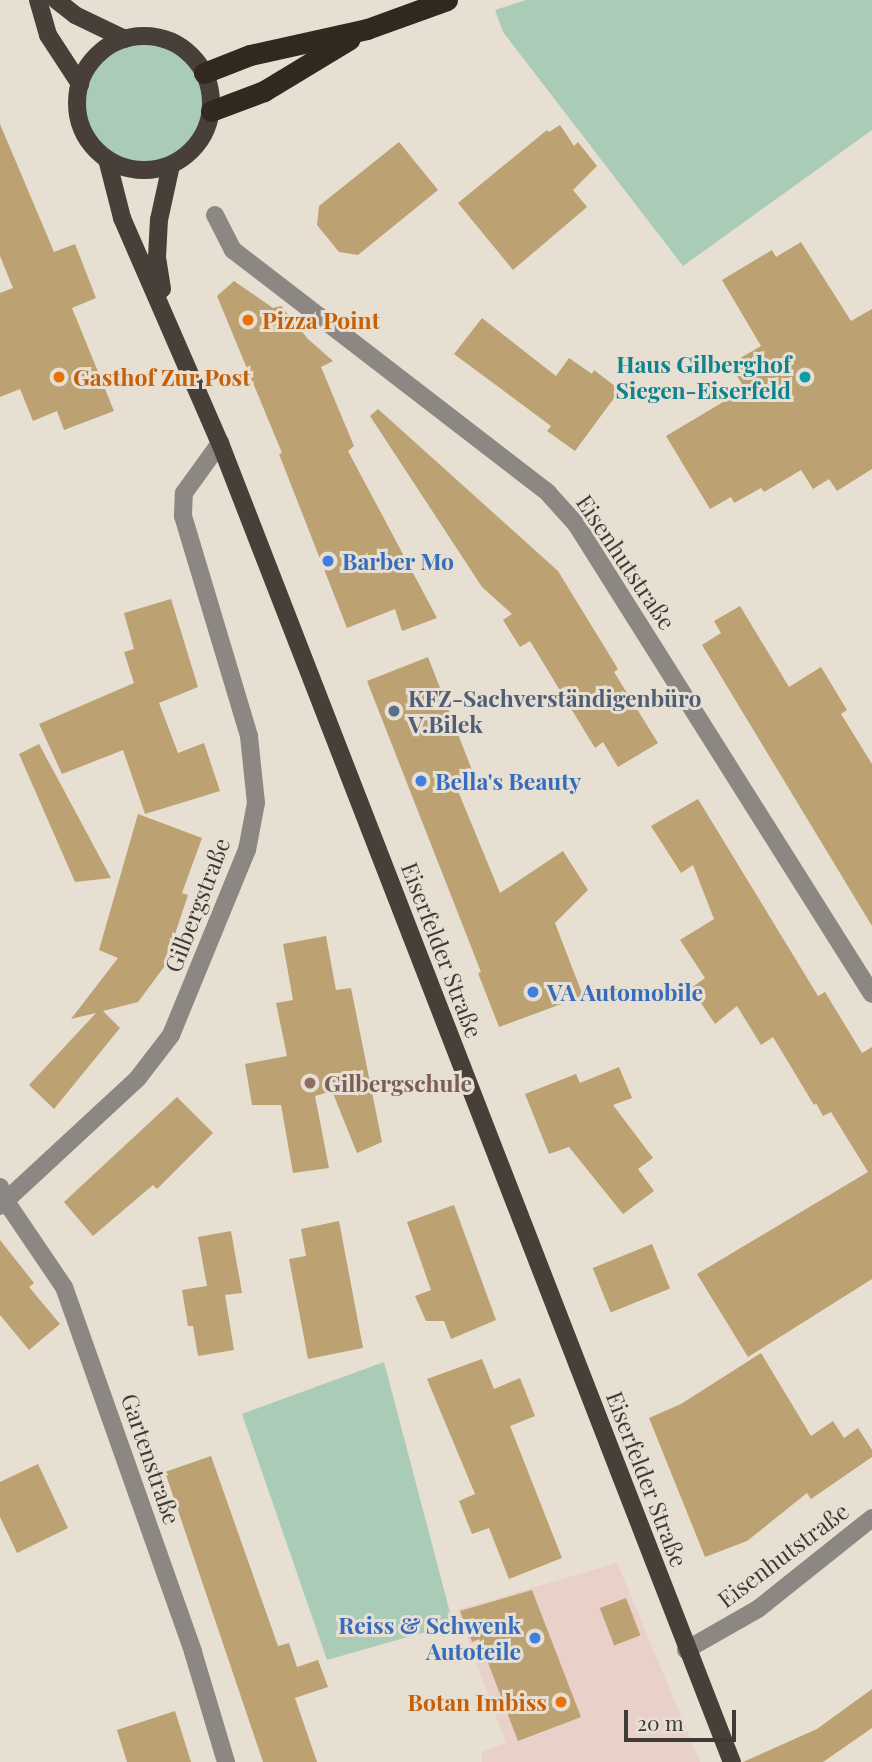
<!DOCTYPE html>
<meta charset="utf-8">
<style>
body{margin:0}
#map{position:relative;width:872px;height:1762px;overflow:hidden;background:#e7dfd1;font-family:"Playfair Display",serif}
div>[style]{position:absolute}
.commercial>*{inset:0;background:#e9d0c8}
.green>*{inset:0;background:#aaccb6}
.round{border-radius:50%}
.building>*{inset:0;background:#bca172;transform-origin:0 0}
.minor>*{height:18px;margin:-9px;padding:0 9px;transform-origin:9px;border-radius:9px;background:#8c8782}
.major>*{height:18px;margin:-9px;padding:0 9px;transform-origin:9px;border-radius:9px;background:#484038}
.major>.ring{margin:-9px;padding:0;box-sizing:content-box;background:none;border:18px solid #484038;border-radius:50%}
.highway>*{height:21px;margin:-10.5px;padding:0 10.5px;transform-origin:10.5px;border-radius:10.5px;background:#31281f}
.dots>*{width:19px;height:19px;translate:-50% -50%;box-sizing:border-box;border:4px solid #e7dfd1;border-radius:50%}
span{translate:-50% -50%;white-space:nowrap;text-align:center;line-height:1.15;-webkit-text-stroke:6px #e7dfd1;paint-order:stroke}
.food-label{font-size:23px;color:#c56008;font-weight:700}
.left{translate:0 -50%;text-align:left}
.right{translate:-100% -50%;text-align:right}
.culture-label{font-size:23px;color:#0d838f;font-weight:700}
.shop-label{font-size:23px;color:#366cbe;font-weight:700}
.street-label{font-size:23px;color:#3e3b36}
.service-label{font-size:23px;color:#4e5e75;font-weight:700}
.education-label{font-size:23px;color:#785e54;font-weight:700}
.scale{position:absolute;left:624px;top:1710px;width:112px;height:32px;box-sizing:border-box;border:4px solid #3e3b36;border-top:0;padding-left:9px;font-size:21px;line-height:24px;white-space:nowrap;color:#3e3b36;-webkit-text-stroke:5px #e7dfd1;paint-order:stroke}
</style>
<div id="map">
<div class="commercial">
<div style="clip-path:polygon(617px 1563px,700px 1762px,482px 1762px,482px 1752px,506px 1743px,457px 1610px)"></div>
</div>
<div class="green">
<div style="clip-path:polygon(526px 0,872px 0,872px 130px,683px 266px,503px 32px,495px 10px)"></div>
<div class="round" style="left:77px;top:36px;width:134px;height:134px"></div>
<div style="clip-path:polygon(384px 1362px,453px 1624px,327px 1660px,242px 1414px)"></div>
</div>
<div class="building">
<div style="clip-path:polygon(0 124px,54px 252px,75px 244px,96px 298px,72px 308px,114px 411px,64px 430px,57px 411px,33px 421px,20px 389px,0 397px,0 293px,13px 288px,0 256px)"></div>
<div style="clip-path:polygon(560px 125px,574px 146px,578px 142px,597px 166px,573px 190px,587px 207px,513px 270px,458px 203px,547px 130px,549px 132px)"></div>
<div style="clip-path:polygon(399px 142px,438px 190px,358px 255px,339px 252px,317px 225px,319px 206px)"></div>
<div style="clip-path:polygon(801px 242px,851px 321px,872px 309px,872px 469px,837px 491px,829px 479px,813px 489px,801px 470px,764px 492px,761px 488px,734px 503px,731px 497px,710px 509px,666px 436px,745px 389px,730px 364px,761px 346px,722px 280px,772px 250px,776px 257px)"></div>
<div style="clip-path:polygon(234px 281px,273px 308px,281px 306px,308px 339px,333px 361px,321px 367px,354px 446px,348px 451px,437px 618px,402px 631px,395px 609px,347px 628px,279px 454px,282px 453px,217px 296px)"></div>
<div style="clip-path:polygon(482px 318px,556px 376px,569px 358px,592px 374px,594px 370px,620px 390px,575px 451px,547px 431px,551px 426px,454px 354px)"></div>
<div style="clip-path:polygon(378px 409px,558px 571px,618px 669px,614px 672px,658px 743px,618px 767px,603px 742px,595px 748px,530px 641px,520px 647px,503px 620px,512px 614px,482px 587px,370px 416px)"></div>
<div style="clip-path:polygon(171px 599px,198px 687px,159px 703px,178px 753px,204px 743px,220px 791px,145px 814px,123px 750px,62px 774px,39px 724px,134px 683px,124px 652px,134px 649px,124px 613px)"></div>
<div style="clip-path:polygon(740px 606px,789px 687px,821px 667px,847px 710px,841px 714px,872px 764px,872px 926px,702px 645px,721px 633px,714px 621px)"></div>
<div style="clip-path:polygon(428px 657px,477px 783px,458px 791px,500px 893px,563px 851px,588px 890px,555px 923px,583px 996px,499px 1027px,478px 973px,481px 972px,367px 681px)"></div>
<div style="clip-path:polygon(39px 744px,111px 878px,75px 882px,19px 754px)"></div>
<div style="clip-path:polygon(698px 799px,818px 996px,825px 992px,862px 1053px,872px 1047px,872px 1279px,748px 1357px,697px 1274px,868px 1172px,831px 1112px,823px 1116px,816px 1103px,814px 1105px,773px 1037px,761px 1045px,737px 1006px,715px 1024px,691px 988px,705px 978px,680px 940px,714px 919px,693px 865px,681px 873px,651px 826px)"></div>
<div style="clip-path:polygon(138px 814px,202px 838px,182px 893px,188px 895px,164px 967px,138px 1002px,103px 1011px,120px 1028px,54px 1109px,29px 1085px,96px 1013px,71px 1019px,118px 958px,99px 950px)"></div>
<div style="clip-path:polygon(326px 936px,336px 990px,351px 988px,382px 1142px,357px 1153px,332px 1091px,315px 1096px,329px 1168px,293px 1173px,281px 1105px,252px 1105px,245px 1064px,287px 1056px,276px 1003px,293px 1000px,283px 944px)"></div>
<div style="clip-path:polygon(619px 1067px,632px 1098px,613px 1105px,653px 1158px,638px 1169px,654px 1191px,623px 1214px,569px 1147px,549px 1154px,525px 1094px,576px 1074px,580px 1083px)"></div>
<div style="clip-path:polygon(177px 1097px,213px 1133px,157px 1189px,153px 1185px,93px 1236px,64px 1202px)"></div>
<div style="clip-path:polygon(454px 1205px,496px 1320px,451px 1339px,444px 1321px,426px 1321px,415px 1296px,431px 1290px,407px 1222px)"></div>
<div style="clip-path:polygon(339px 1221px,363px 1348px,308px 1359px,289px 1259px,306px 1256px,301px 1229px)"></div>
<div style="clip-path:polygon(231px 1231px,242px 1293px,225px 1295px,234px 1350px,198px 1356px,193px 1326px,188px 1326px,182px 1290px,207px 1286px,198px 1237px)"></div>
<div style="clip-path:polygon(0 1240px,34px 1283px,29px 1287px,60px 1324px,29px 1350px,0 1315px)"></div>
<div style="left:652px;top:1244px;width:48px;height:64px;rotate:68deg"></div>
<div style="clip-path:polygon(761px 1353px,811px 1436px,833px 1421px,844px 1438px,858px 1428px,872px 1450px,872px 1457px,811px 1499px,807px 1493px,747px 1541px,705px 1557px,649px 1418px,681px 1404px)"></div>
<div style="clip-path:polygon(482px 1359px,494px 1389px,520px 1378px,535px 1416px,510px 1426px,562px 1558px,509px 1579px,489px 1528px,472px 1534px,459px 1501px,475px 1494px,427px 1379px)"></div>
<div style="clip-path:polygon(211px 1456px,278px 1646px,289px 1643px,297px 1667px,318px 1660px,328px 1687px,295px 1698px,317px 1762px,263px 1762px,165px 1472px)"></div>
<div style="clip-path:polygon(38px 1464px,68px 1528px,17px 1553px,0 1517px,0 1482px)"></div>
<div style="clip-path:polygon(532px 1590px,581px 1717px,518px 1741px,479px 1639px,472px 1642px,460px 1611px)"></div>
<div style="left:626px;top:1598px;width:40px;height:28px;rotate:69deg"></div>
<div style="clip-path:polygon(872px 1689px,872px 1728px,823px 1762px,743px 1762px,817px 1729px)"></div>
<div style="clip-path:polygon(175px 1711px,191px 1762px,127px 1762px,117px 1730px)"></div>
</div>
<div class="minor">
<div style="left:215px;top:215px;width:39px;rotate:63deg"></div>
<div style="left:233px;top:250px;width:398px;rotate:37.6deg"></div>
<div style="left:548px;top:493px;width:42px;rotate:47.9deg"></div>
<div style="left:576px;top:524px;width:555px;rotate:57.8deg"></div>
<div style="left:0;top:1187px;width:14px;rotate:69deg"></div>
<div style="left:5px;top:1200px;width:105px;rotate:55.9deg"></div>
<div style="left:64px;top:1287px;width:387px;rotate:70.5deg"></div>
<div style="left:193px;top:1652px;width:115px;rotate:73.3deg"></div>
<div style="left:0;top:1206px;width:188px;rotate:-42.8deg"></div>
<div style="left:138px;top:1078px;width:54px;rotate:-52.5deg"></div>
<div style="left:171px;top:1035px;width:200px;rotate:-67.7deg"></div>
<div style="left:247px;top:850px;width:48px;rotate:-79.2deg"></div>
<div style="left:256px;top:803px;width:67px;rotate:-96deg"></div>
<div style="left:249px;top:736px;width:230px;rotate:-106.7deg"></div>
<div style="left:183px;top:516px;width:23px;rotate:-88deg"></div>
<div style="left:184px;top:493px;width:62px;rotate:-54.2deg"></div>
<div style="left:686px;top:1650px;width:83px;rotate:-29.7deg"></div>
<div style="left:758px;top:1609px;width:146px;rotate:-38.6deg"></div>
</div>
<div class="major">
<div style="left:38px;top:0;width:36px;rotate:74deg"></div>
<div style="left:48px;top:35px;width:59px;rotate:56.9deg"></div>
<div style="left:56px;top:0;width:24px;rotate:38deg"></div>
<div style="left:75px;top:15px;width:55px;rotate:25.6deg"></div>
<div class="ring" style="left:77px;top:36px;width:116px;height:116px"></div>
<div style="left:107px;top:159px;width:61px;rotate:75.7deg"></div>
<div style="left:122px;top:218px;width:245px;rotate:66.5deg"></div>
<div style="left:220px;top:443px;width:1415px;rotate:68.79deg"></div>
<div style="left:162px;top:289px;width:32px;rotate:-99deg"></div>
<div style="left:157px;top:257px;width:37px;rotate:-87deg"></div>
<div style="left:159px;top:220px;width:56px;rotate:-77.7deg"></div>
</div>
<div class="highway">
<div style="left:204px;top:73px;width:49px;rotate:-21.4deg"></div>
<div style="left:250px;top:55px;width:120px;rotate:-12.5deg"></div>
<div style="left:367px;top:29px;width:85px;rotate:-19.9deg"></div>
<div style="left:211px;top:111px;width:57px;rotate:-20.7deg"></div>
<div style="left:264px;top:91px;width:100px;rotate:-31.2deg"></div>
</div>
<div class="dots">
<div style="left:248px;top:320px;background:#e8710a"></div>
<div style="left:59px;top:377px;background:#e8710a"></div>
<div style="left:805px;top:377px;background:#0f9aa8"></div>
<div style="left:328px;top:561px;background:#3f7fe0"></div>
<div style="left:394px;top:711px;background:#5c6f8a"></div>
<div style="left:421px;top:781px;background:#3f7fe0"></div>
<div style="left:533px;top:992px;background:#3f7fe0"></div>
<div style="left:310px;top:1083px;background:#8d6e63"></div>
<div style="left:535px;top:1638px;background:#3f7fe0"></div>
<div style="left:561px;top:1702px;background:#e8710a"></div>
</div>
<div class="food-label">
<span class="left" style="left:262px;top:320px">Pizza Point</span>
<span class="left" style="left:73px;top:377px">Gasthof Zur Post</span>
<span class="right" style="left:547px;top:1702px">Botan Imbiss</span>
</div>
<div class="culture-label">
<span class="right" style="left:791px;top:377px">Haus Gilberghof<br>Siegen-Eiserfeld</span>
</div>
<div class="shop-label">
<span class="left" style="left:342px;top:561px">Barber Mo</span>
<span class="left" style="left:435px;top:781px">Bella's Beauty</span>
<span class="left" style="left:547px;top:992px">VA Automobile</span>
<span class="right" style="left:521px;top:1638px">Reiss &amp; Schwenk<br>Autoteile</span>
</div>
<div class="street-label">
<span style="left:626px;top:562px;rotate:56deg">Eisenhutstraße</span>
<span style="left:197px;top:905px;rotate:-69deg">Gilbergstraße</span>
<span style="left:442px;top:950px;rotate:69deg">Eiserfelder Straße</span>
<span style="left:151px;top:1459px;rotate:71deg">Gartenstraße</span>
<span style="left:647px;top:1479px;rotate:69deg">Eiserfelder Straße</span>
<span style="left:783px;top:1555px;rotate:-37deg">Eisenhutstraße</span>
</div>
<div class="service-label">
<span class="left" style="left:408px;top:711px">KFZ-Sachverständigenbüro<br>V.Bilek</span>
</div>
<div class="education-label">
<span class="left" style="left:324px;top:1083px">Gilbergschule</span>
</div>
<div class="scale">20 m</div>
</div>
